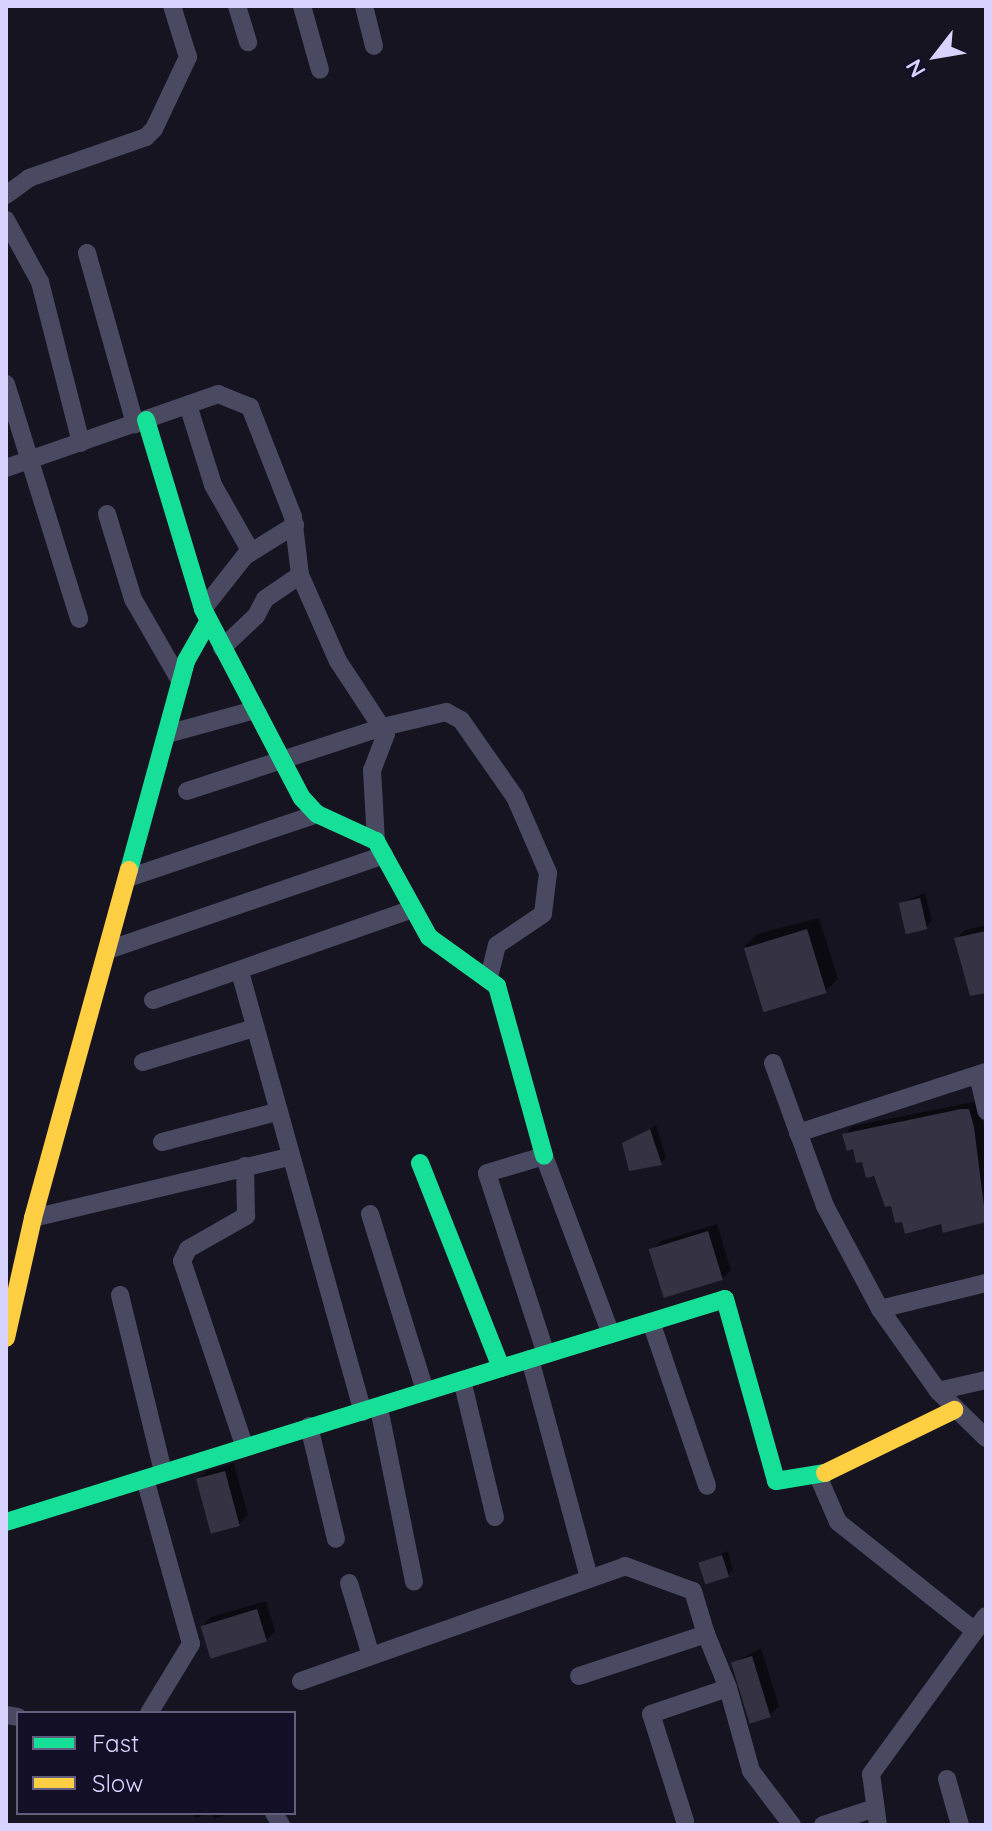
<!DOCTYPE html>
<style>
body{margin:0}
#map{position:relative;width:992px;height:1831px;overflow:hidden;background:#161421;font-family:Quicksand,sans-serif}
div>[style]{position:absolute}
.shadow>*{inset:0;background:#0007}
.building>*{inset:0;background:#343243;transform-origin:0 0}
.street>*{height:18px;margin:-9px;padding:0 9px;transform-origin:9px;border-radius:9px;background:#4a4962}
.fast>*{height:18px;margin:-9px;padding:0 9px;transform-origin:9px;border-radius:9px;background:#16e098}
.slow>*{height:18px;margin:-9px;padding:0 9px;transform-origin:9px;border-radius:9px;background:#ffcf43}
span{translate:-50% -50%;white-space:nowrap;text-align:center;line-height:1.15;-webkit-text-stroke:6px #130f26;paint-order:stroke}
.frame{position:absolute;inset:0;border:8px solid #d9d4ff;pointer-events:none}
.legend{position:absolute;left:16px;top:1711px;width:280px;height:104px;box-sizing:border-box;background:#130f26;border:2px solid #625e7d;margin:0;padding:10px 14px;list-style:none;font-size:24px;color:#d9d4ff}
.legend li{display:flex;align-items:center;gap:16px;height:40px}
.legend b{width:40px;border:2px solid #625e7d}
.north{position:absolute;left:896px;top:16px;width:80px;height:80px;-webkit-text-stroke:6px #130f26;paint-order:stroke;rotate:239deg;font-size:22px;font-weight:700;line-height:32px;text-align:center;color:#d9d4ff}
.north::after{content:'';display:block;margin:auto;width:28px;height:36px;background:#d9d4ff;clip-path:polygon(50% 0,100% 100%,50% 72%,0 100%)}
</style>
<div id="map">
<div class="shadow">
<div style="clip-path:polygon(925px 893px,932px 921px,926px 927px,901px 903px)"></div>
<div style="clip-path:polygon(819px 918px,838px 979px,825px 991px,745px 946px,757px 934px)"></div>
<div style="clip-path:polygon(986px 925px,986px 991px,956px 939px,965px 930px)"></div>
<div style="clip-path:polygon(978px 1101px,986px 1136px,986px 1221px,944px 1231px,942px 1222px,892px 1204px,845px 1135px,853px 1126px)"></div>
<div style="clip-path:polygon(656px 1125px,666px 1157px,661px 1163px,624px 1144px)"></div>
<div style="clip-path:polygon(717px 1224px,731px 1270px,722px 1279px,652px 1250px,661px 1241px)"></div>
<div style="clip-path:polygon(234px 1463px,248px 1515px,239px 1524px,198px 1480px,207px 1471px)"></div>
<div style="clip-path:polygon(728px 1551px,733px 1570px,728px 1575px,701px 1564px)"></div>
<div style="clip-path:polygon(266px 1601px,275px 1631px,266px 1640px,202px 1626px,211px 1617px)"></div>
<div style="clip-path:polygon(761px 1648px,779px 1706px,770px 1715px,733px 1663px)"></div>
<div style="clip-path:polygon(193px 1813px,210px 1813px,195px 1818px)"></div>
<div style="clip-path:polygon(212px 1813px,231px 1813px,214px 1819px)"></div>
</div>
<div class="building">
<div style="left:920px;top:898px;width:32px;height:22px;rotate:77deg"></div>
<div style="left:807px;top:929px;width:67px;height:66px;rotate:73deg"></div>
<div style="clip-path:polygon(986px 931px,986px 993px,970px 996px,954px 938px)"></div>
<div style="clip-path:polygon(961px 1109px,969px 1109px,974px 1127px,986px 1222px,943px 1233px,941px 1224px,905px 1234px,902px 1222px,895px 1223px,891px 1206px,885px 1207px,874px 1176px,866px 1178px,862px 1162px,856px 1163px,853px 1149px,847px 1151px,842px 1134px)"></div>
<div style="clip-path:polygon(650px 1129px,662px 1165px,629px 1171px,622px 1143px)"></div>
<div style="left:708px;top:1231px;width:51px;height:62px;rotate:73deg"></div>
<div style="left:225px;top:1471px;width:57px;height:30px;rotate:75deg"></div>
<div style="left:722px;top:1555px;width:23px;height:25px;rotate:72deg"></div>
<div style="left:257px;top:1609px;width:34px;height:59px;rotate:73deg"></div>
<div style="left:752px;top:1656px;width:64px;height:22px;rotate:73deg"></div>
</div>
<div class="street">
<div style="left:237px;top:6px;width:38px;rotate:73deg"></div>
<div style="left:302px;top:6px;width:66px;rotate:74.3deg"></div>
<div style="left:364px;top:6px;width:41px;rotate:76deg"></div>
<div style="left:6px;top:195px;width:29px;rotate:-36deg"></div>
<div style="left:29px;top:178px;width:124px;rotate:-19.3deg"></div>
<div style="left:146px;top:137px;width:11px;rotate:-45deg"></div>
<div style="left:154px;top:129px;width:80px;rotate:-64.7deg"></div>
<div style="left:188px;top:57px;width:53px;rotate:-107.4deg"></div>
<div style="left:6px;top:220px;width:71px;rotate:61.3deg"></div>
<div style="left:40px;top:282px;width:166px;rotate:75.7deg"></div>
<div style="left:87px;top:253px;width:178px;rotate:74.3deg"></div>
<div style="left:6px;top:384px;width:246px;rotate:72.7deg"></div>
<div style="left:188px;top:405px;width:84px;rotate:72.6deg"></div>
<div style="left:213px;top:485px;width:77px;rotate:60.4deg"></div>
<div style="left:6px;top:468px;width:225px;rotate:-19.2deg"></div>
<div style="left:218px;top:394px;width:35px;rotate:22deg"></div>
<div style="left:250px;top:407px;width:118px;rotate:68.6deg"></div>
<div style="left:293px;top:517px;width:58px;rotate:83.1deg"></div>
<div style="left:300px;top:575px;width:94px;rotate:66.2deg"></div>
<div style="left:338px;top:661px;width:87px;rotate:56.7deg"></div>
<div style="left:386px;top:734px;width:39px;rotate:111deg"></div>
<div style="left:372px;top:770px;width:71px;rotate:86.8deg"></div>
<div style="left:107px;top:514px;width:89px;rotate:73deg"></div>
<div style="left:133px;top:599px;width:96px;rotate:60deg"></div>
<div style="left:203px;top:609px;width:68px;rotate:-51.6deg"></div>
<div style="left:245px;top:556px;width:59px;rotate:-31.8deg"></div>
<div style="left:222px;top:648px;width:47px;rotate:-43.3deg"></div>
<div style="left:256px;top:616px;width:19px;rotate:-62deg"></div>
<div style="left:265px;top:599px;width:42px;rotate:-34.4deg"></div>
<div style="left:167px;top:734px;width:91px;rotate:-15.3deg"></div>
<div style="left:187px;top:791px;width:206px;rotate:-18.1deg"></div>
<div style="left:383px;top:727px;width:65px;rotate:-13.4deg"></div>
<div style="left:446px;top:712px;width:17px;rotate:28deg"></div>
<div style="left:461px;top:720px;width:94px;rotate:55deg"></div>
<div style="left:515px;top:797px;width:83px;rotate:66.5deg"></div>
<div style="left:548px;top:873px;width:41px;rotate:97deg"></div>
<div style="left:543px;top:914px;width:55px;rotate:146deg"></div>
<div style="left:497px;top:945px;width:32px;rotate:104deg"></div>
<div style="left:128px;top:878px;width:200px;rotate:-18.7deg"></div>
<div style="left:108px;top:950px;width:292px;rotate:-19deg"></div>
<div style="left:240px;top:972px;width:457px;rotate:74.4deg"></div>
<div style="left:153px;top:1000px;width:272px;rotate:-19.3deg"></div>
<div style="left:143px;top:1062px;width:116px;rotate:-17deg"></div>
<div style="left:773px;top:1063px;width:152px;rotate:70deg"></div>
<div style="left:825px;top:1206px;width:117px;rotate:61.9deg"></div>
<div style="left:880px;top:1309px;width:100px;rotate:54.7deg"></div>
<div style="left:938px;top:1391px;width:67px;rotate:44.4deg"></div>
<div style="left:978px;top:1075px;width:37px;rotate:77deg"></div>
<div style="left:798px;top:1133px;width:198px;rotate:-18deg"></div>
<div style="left:162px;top:1142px;width:118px;rotate:-14.7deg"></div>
<div style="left:370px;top:1214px;width:185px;rotate:72.7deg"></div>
<div style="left:33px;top:1218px;width:263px;rotate:-13.4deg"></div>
<div style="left:120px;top:1295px;width:182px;rotate:76.3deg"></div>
<div style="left:880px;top:1309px;width:109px;rotate:-13.8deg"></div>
<div style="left:651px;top:1322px;width:173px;rotate:71.1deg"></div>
<div style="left:546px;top:1354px;width:190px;rotate:-108.1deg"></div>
<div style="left:487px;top:1173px;width:59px;rotate:-16.6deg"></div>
<div style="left:544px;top:1156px;width:190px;rotate:69.4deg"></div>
<div style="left:530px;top:1359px;width:227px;rotate:74.9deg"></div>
<div style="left:462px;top:1380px;width:141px;rotate:76.5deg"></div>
<div style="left:938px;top:1391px;width:49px;rotate:-12.9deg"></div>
<div style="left:379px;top:1408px;width:177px;rotate:78.6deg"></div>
<div style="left:309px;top:1426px;width:116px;rotate:76.6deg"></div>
<div style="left:244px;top:1445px;width:194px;rotate:-108.6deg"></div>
<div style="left:182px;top:1261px;width:13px;rotate:-63deg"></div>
<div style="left:188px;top:1249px;width:67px;rotate:-29.6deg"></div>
<div style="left:246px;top:1216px;width:50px;rotate:-91.1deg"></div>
<div style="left:818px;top:1476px;width:50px;rotate:66.5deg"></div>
<div style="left:838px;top:1522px;width:175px;rotate:38.5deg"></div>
<div style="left:145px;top:1479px;width:171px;rotate:74.4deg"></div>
<div style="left:191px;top:1644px;width:81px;rotate:121.3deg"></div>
<div style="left:349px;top:1583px;width:76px;rotate:73.2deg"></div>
<div style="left:579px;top:1676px;width:134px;rotate:-18.3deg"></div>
<div style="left:706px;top:1634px;width:58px;rotate:67.8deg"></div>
<div style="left:728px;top:1688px;width:86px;rotate:74.5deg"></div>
<div style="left:751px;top:1771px;width:68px;rotate:52.8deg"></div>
<div style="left:301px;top:1681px;width:344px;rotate:-19.5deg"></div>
<div style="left:625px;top:1566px;width:72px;rotate:20.2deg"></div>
<div style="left:693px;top:1591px;width:45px;rotate:73.2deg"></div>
<div style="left:6px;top:1715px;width:12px;rotate:9deg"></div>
<div style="left:947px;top:1779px;width:48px;rotate:74.2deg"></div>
<div style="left:274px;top:1813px;width:14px;rotate:60deg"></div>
<div style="left:685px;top:1821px;width:112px;rotate:-107.6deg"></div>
<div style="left:651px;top:1714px;width:81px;rotate:-18.7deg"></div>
<div style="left:823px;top:1825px;width:52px;rotate:-18.1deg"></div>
<div style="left:878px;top:1825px;width:51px;rotate:-97.8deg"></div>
<div style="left:871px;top:1774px;width:195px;rotate:-54deg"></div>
</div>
<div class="fast">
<div style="left:146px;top:420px;width:197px;rotate:73.2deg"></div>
<div style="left:203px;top:609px;width:213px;rotate:62.4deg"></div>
<div style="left:302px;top:798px;width:22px;rotate:47deg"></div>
<div style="left:317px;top:814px;width:65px;rotate:24.6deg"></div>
<div style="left:376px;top:841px;width:110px;rotate:61.1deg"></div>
<div style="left:429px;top:937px;width:84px;rotate:35.8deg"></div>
<div style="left:497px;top:986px;width:176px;rotate:74.5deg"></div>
<div style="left:129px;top:870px;width:217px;rotate:-74.7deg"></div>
<div style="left:186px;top:661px;width:45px;rotate:-60.6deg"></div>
<div style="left:420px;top:1163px;width:220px;rotate:68.4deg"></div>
<div style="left:501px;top:1368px;width:234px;rotate:-17.1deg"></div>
<div style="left:725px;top:1299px;width:189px;rotate:74.3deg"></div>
<div style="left:776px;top:1481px;width:50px;rotate:-9.3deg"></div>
<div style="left:6px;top:1522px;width:518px;rotate:-17.28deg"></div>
</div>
<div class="slow">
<div style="left:6px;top:1338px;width:123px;rotate:-77.3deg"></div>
<div style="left:33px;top:1218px;width:361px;rotate:-74.6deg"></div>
<div style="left:825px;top:1473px;width:144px;rotate:-26deg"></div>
</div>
<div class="frame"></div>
<ul class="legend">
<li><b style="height:10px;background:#16e098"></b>Fast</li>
<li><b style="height:10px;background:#ffcf43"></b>Slow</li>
</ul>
<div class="north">N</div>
</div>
